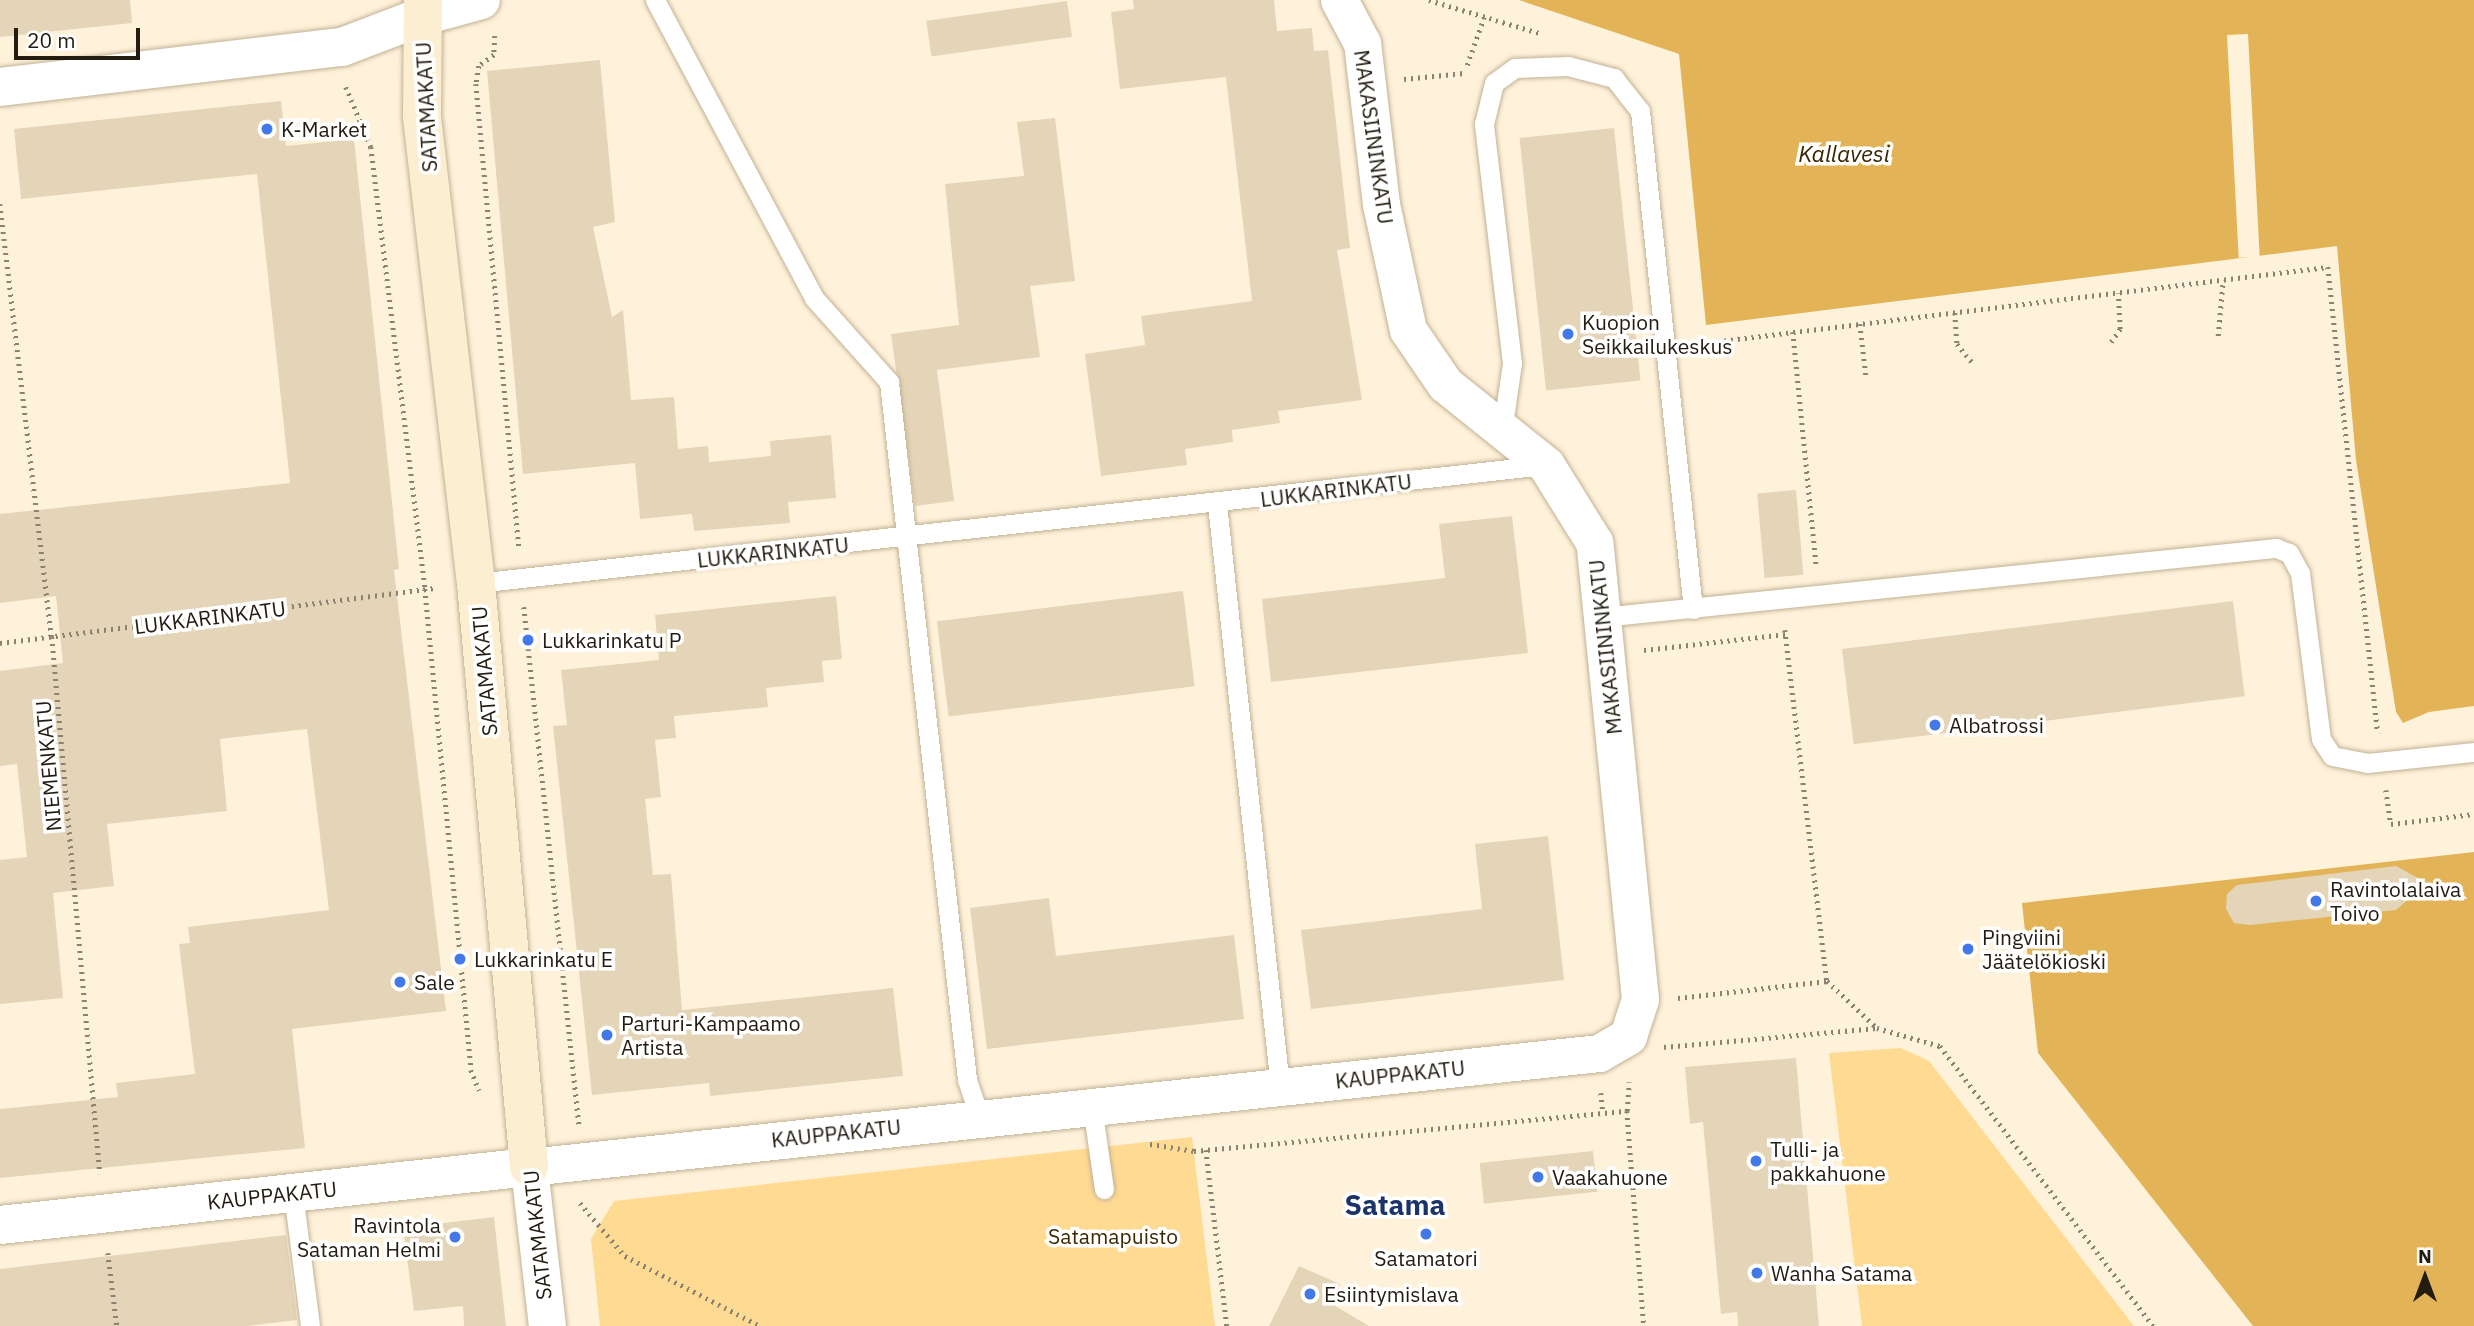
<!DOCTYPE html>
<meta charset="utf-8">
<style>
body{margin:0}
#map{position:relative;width:2474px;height:1326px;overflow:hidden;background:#fff2da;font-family:"IBM Plex Sans",sans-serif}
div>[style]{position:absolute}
.green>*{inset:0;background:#ffda92}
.water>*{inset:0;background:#e2b457}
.pier>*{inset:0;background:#fff2da;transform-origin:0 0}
.building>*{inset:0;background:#e5d5b8;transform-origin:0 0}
.path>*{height:4.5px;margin-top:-2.25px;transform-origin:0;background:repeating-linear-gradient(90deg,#8a8170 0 2px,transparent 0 7px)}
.roads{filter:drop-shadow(0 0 2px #c1b295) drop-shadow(0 0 2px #c1b295)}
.service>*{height:19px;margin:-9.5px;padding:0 9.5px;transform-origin:9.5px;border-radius:9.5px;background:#fff}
.minor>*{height:37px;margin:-18.5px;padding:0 18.5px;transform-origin:18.5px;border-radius:18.5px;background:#fff}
.tertiary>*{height:38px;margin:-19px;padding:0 19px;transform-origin:19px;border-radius:19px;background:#fff}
.secondary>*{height:38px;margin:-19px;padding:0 19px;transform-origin:19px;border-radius:19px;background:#fceed0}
.dots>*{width:19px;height:19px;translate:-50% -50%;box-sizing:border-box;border:4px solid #fff;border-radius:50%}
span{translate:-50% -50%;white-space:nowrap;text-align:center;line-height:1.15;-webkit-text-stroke:7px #fff;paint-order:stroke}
.street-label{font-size:21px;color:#221c11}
.poi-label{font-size:21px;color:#221c11}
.left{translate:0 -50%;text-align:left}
.right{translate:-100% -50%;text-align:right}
.park-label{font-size:21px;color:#3b2900}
.water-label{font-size:23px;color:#382600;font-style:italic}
.district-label{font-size:28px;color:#1a346a;font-weight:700}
.north{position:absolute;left:2390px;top:1242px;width:70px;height:70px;-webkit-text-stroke:5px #fff;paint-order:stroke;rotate:0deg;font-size:19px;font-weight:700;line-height:28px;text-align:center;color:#221c11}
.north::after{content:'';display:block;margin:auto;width:24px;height:32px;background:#221c11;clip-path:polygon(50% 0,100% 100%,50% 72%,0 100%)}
.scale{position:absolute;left:14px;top:28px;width:126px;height:32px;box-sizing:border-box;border:4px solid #221c11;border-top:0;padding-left:9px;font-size:21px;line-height:24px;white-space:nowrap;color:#221c11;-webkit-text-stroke:5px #fff;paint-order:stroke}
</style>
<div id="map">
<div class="green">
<div style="clip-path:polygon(1901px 1048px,1929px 1061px,2134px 1326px,1862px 1326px,1829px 1053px)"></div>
<div style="clip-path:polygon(1192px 1137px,1215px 1326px,600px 1326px,591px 1239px,614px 1201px)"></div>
</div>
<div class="water">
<div style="clip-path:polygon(1519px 0,2474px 0,2474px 706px,2429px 712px,2403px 723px,2396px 712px,2356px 460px,2337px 246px,1706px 325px,1679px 54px)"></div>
<div style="clip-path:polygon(2474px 852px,2474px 1326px,2253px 1326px,2038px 1053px,2022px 903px)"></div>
</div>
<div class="pier">
<div style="left:2248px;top:34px;width:223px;height:21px;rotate:87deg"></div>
</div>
<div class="building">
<div style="clip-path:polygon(0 0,130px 0,132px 23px,0 37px)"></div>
<div style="clip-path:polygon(1133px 0,1274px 0,1277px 31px,1312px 28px,1314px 51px,1328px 50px,1350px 248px,1337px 250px,1362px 400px,1278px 411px,1280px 423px,1232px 430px,1233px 442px,1185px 449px,1187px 465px,1101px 476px,1085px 354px,1145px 345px,1141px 316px,1252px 301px,1226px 77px,1120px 89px,1111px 12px,1134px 9px)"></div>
<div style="left:1067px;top:1px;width:36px;height:142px;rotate:82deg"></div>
<div style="clip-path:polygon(600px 60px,615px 222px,593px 227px,612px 317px,623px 310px,631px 400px,674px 397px,678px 449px,708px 446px,709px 462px,771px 456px,770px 441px,831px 435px,836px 498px,788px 502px,790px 523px,694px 531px,692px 514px,640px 519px,635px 463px,523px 474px,487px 71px)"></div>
<div style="clip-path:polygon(281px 101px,286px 146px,354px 139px,399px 569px,394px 570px,446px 1011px,292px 1029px,305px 1148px,0 1178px,0 1109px,118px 1097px,116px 1083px,195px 1074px,179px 944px,190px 943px,188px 927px,329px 910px,307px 729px,220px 739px,227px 811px,107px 824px,114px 886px,53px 893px,63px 998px,0 1004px,0 860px,27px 857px,17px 764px,0 766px,0 671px,63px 663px,56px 596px,0 603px,0 514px,290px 483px,257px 174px,21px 199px,14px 129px)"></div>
<div style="clip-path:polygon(1055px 118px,1075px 281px,1030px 286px,1040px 357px,937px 370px,954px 501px,915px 506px,891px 334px,959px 325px,945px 184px,1024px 176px,1017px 122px)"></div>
<div style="left:1614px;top:128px;width:254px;height:95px;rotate:84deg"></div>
<div style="left:1796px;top:490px;width:85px;height:39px;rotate:85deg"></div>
<div style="clip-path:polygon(1512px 516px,1528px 653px,1271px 682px,1262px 599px,1445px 578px,1439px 524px)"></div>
<div style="left:1183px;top:591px;width:96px;height:248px;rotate:83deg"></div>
<div style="clip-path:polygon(836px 596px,842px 659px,822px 661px,824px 682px,766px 688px,768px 707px,674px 716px,676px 738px,655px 740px,661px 797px,645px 799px,653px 875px,671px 874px,682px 1010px,893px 988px,903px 1076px,710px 1096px,709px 1083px,592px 1095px,553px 726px,567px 725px,561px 670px,659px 660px,655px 615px)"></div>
<div style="left:2233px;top:601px;width:96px;height:394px;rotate:83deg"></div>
<div style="clip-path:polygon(1548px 836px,1564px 980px,1311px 1009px,1301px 930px,1482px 909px,1475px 844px)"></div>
<div style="clip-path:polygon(2396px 866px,2427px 883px,2396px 910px,2249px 925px,2234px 923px,2226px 909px,2227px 894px,2237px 885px)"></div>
<div style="clip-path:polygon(1049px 898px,1056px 956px,1234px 935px,1244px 1019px,987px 1049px,970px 908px)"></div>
<div style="clip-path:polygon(1796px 1058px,1819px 1326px,1738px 1326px,1737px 1312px,1721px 1314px,1703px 1122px,1690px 1124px,1685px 1067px)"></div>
<div style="left:1593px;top:1151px;width:41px;height:114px;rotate:84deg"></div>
<div style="clip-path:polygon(494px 1217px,506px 1326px,464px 1326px,463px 1306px,414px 1311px,403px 1228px)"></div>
<div style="clip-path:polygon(286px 1235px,297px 1320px,248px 1326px,0 1326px,0 1269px)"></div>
<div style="clip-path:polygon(1299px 1266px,1340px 1284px,1332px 1304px,1369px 1326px,1269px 1326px)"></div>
</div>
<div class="path">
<div style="left:1429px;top:0;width:118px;rotate:16.7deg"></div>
<div style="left:495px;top:36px;width:19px;rotate:93deg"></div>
<div style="left:494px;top:55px;width:19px;rotate:144deg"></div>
<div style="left:479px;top:66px;width:18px;rotate:99deg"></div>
<div style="left:476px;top:84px;width:467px;rotate:84.7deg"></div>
<div style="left:1467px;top:65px;width:51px;rotate:-70.5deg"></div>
<div style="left:1404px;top:79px;width:60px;rotate:-5.7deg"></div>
<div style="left:346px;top:87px;width:65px;rotate:67.4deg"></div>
<div style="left:371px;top:147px;width:445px;rotate:83deg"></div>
<div style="left:425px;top:589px;width:483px;rotate:84.5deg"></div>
<div style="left:471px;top:1070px;width:22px;rotate:68deg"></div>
<div style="left:0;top:204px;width:436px;rotate:83.2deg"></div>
<div style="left:52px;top:637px;width:539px;rotate:84.89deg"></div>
<div style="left:1955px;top:313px;width:31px;rotate:86deg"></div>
<div style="left:1957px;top:344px;width:23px;rotate:50deg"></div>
<div style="left:1860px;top:324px;width:51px;rotate:83.3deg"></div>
<div style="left:1793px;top:332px;width:233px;rotate:84.3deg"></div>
<div style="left:2218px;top:336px;width:56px;rotate:-84.9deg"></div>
<div style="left:2111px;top:342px;width:16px;rotate:-55deg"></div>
<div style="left:2120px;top:329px;width:36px;rotate:-93deg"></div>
<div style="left:1696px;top:344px;width:637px;rotate:-6.95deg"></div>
<div style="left:2328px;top:267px;width:469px;rotate:83.9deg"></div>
<div style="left:524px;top:607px;width:520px;rotate:83.93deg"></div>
<div style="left:1785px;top:630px;width:354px;rotate:83.2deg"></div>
<div style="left:1827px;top:981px;width:69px;rotate:43.2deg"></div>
<div style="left:1877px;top:1028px;width:66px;rotate:15.9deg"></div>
<div style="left:1940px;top:1046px;width:352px;rotate:52.7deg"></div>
<div style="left:0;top:643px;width:440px;rotate:-7.2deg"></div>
<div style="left:1644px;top:650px;width:143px;rotate:-6.4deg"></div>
<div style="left:2386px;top:790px;width:34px;rotate:82deg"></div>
<div style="left:2391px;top:824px;width:84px;rotate:-6.9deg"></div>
<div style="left:1678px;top:998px;width:150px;rotate:-6.5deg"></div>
<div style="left:1664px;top:1047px;width:214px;rotate:-5.1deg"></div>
<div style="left:1601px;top:1093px;width:20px;rotate:84deg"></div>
<div style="left:1627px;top:1111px;width:216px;rotate:85.5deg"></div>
<div style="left:1150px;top:1144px;width:45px;rotate:9deg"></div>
<div style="left:1194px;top:1151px;width:435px;rotate:-5.3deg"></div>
<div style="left:1627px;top:1111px;width:29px;rotate:-86deg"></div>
<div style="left:1206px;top:1150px;width:177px;rotate:83.2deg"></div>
<div style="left:580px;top:1203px;width:70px;rotate:49.7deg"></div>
<div style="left:625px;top:1256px;width:152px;rotate:27.4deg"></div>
<div style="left:108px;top:1253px;width:74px;rotate:83deg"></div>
</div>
<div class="roads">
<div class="service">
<div style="left:655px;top:0;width:338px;rotate:61.9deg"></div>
<div style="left:814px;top:298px;width:113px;rotate:48.2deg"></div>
<div style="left:889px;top:382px;width:702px;rotate:83.62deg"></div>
<div style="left:967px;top:1080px;width:40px;rotate:71.1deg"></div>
<div style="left:1503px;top:425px;width:63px;rotate:-81.7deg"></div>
<div style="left:1512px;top:363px;width:241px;rotate:-96.7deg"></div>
<div style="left:1484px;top:124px;width:42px;rotate:-76.3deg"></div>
<div style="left:1494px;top:83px;width:26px;rotate:-36deg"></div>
<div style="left:1515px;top:68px;width:53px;rotate:-2.2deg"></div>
<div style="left:1568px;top:66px;width:48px;rotate:14.6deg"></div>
<div style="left:1614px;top:78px;width:42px;rotate:51.8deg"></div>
<div style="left:1640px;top:111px;width:501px;rotate:83.93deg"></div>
<div style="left:1217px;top:504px;width:586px;rotate:83.83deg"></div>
<div style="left:476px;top:583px;width:1075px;rotate:-6.3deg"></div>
<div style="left:1602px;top:617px;width:678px;rotate:-5.85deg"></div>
<div style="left:2276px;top:548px;width:14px;rotate:21deg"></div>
<div style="left:2289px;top:553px;width:23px;rotate:61deg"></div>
<div style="left:2300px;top:573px;width:167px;rotate:82.8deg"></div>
<div style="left:2321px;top:739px;width:20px;rotate:57deg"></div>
<div style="left:2332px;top:756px;width:36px;rotate:11deg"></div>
<div style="left:2367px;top:763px;width:108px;rotate:-5.9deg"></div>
<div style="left:1092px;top:1106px;width:84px;rotate:81.8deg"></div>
<div style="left:293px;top:1193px;width:134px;rotate:82.7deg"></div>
</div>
<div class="minor">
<div style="left:423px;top:16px;width:60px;rotate:-15.4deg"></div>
<div style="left:547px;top:1326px;width:160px;rotate:-96.5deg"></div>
<div style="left:529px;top:1167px;width:1076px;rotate:-6.08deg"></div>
<div style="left:1599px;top:1053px;width:34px;rotate:-30deg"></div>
<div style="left:1628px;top:1036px;width:39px;rotate:-72deg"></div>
<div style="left:1640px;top:999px;width:459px;rotate:-95.7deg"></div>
<div style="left:1594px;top:542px;width:91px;rotate:-121.9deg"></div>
<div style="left:1546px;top:465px;width:129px;rotate:-141.3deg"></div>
<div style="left:1445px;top:384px;width:65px;rotate:-124.4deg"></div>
<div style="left:1408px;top:330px;width:129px;rotate:-102.1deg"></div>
<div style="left:1381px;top:204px;width:162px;rotate:-96.7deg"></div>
<div style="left:1362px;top:43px;width:49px;rotate:-118.1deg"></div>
</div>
<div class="tertiary">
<div style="left:0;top:87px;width:344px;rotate:-6.7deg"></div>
<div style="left:342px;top:47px;width:87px;rotate:-20.9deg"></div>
<div style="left:0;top:1225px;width:532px;rotate:-6.26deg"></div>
</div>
<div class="secondary">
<div style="left:423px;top:0;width:117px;rotate:90.5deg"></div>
<div style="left:422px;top:117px;width:469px;rotate:83.4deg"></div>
<div style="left:476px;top:583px;width:586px;rotate:84.81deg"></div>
</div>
</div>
<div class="dots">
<div style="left:267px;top:129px;background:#4378e9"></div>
<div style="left:1568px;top:334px;background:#4378e9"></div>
<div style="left:528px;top:640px;background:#4378e9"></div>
<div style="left:1935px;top:725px;background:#4378e9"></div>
<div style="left:2316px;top:901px;background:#4378e9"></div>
<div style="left:1968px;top:949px;background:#4378e9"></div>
<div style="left:460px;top:959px;background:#4378e9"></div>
<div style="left:400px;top:982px;background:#4378e9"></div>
<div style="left:607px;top:1035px;background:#4378e9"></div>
<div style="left:1756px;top:1161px;background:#4378e9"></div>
<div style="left:1538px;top:1177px;background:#4378e9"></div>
<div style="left:1426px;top:1234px;background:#4378e9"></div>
<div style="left:455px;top:1237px;background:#4378e9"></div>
<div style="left:1757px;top:1273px;background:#4378e9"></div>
<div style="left:1310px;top:1294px;background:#4378e9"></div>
</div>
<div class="street-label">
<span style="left:426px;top:107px;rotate:-93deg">SATAMAKATU</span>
<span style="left:1374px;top:137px;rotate:82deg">MAKASIININKATU</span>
<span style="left:1336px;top:490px;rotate:-7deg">LUKKARINKATU</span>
<span style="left:773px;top:552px;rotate:-6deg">LUKKARINKATU</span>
<span style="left:210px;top:617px;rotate:-7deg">LUKKARINKATU</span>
<span style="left:1605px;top:647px;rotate:-96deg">MAKASIININKATU</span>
<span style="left:484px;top:671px;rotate:-95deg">SATAMAKATU</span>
<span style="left:48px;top:766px;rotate:-95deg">NIEMENKATU</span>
<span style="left:1400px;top:1074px;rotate:-6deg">KAUPPAKATU</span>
<span style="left:836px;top:1133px;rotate:-6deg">KAUPPAKATU</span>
<span style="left:272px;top:1195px;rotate:-6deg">KAUPPAKATU</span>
<span style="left:537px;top:1235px;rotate:-96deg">SATAMAKATU</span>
</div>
<div class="poi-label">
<span class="left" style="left:281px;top:129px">K-Market</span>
<span class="left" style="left:1582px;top:334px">Kuopion<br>Seikkailukeskus</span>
<span class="left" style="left:542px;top:640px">Lukkarinkatu P</span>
<span class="left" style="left:1949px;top:725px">Albatrossi</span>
<span class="left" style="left:2330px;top:901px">Ravintolalaiva<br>Toivo</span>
<span class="left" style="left:1982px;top:949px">Pingviini<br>Jäätelökioski</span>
<span class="left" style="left:474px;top:959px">Lukkarinkatu E</span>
<span class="left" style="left:414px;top:982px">Sale</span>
<span class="left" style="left:621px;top:1035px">Parturi-Kampaamo<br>Artista</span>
<span class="left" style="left:1770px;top:1161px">Tulli- ja<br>pakkahuone</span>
<span class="left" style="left:1552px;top:1177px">Vaakahuone</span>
<span class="right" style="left:441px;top:1237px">Ravintola<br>Sataman Helmi</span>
<span style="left:1426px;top:1258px">Satamatori</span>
<span class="left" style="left:1771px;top:1273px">Wanha Satama</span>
<span class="left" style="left:1324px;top:1294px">Esiintymislava</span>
</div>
<div class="park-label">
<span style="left:1113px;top:1236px">Satamapuisto</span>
</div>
<div class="water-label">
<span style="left:1844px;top:153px">Kallavesi</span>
</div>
<div class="district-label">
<span style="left:1395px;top:1205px">Satama</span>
</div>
<div class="north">N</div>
<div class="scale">20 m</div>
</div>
